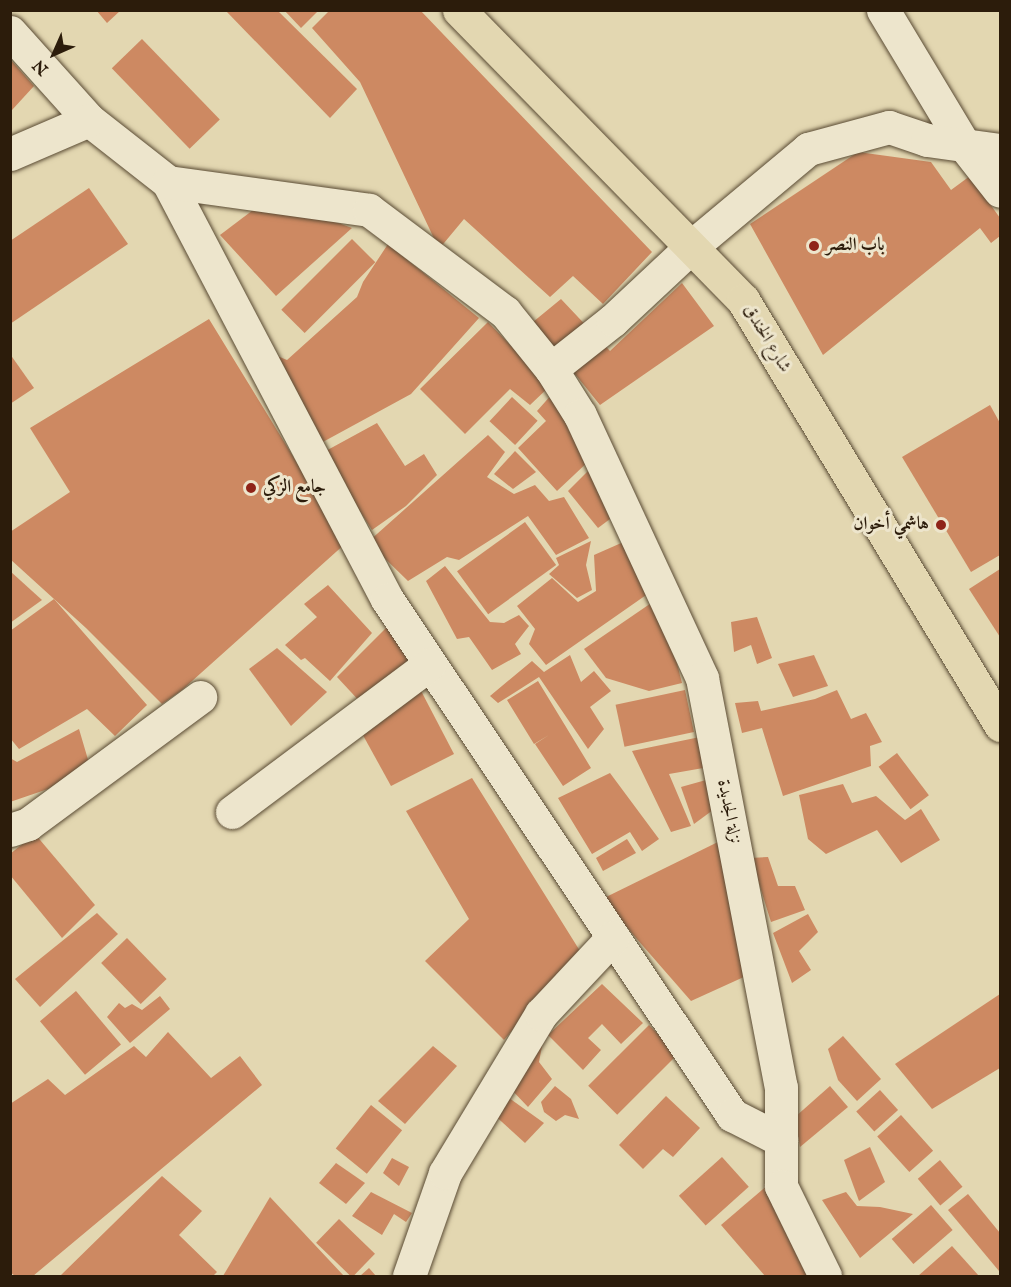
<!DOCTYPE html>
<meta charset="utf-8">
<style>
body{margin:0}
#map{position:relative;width:1011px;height:1287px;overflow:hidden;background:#e3d7b1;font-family:"IM FELL English",Amiri,serif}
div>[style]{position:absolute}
.building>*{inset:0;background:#cd8962;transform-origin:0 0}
.roads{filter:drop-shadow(0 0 2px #5a4b34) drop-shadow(0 0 2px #5a4b34)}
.minor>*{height:33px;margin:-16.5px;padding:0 16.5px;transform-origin:16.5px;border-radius:16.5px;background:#ede5cc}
.major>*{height:33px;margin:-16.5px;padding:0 16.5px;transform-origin:16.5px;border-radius:16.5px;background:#e3d7b1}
.dots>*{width:16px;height:16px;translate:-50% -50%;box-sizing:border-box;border:3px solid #ede5cc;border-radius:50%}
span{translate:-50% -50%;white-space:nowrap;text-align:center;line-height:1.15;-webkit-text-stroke:6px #ede5cc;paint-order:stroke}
.poi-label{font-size:18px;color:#2c1c0b;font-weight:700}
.left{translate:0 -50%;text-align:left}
.right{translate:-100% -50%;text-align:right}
.street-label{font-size:18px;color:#2c1c0b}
.frame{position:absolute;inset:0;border:12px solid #2c1c0b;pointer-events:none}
.north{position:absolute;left:24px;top:24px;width:60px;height:60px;-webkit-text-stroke:4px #ede5cc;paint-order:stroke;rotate:225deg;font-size:16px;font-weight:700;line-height:24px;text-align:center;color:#2c1c0b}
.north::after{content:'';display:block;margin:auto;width:21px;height:27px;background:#2c1c0b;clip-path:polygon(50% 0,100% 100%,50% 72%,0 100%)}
</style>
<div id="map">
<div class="building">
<div style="clip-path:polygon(96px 10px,121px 10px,107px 23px)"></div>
<div style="clip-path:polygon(225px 10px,277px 10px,357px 89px,330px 118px)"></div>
<div style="clip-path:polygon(284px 10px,319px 10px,301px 28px)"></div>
<div style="clip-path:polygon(330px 10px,420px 10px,652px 252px,603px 304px,573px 276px,550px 297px,464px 219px,439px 249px,360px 82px,312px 28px)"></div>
<div style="left:142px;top:39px;width:112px;height:42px;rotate:46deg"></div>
<div style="clip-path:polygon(10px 59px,34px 86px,12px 110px,10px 109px)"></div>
<div style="clip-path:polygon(858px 152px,931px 162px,951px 190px,970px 176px,1000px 218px,1000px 236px,991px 243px,980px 228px,823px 355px,750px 224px)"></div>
<div style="clip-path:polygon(89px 188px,128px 244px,10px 324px,10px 241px)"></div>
<div style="clip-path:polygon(261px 204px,317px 215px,352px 228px,276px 296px,220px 235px)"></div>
<div style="left:352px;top:239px;width:33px;height:100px;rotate:45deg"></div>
<div style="clip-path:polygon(388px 244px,479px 318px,411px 394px,321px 443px,275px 355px,287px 360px,357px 297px,363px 282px)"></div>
<div style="clip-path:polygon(682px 283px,714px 326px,600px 405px,533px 322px,561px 299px,610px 351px)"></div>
<div style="clip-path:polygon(209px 319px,346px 543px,182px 690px,162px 704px,86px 628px,10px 559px,10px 532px,70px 492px,30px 428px)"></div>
<div style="clip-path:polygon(488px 322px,550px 386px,530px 405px,510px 389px,465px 434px,420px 389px)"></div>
<div style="clip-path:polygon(10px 354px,34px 388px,10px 404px)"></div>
<div style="clip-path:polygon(553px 393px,591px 459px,557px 491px,518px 448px,546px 421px,537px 411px)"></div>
<div style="left:512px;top:397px;width:35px;height:33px;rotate:43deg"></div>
<div style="clip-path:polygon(990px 405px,1000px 423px,1000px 555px,971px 572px,902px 457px)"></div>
<div style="clip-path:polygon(377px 423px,405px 466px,424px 454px,437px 475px,406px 506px,372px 530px,322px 453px)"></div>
<div style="clip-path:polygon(488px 435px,505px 452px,487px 477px,514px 494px,535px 485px,549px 501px,564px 497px,589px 538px,556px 555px,528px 516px,459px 560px,447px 557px,408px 581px,368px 542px)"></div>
<div style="clip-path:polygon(515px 451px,536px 472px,513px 489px,494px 474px)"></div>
<div style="clip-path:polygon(596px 463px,618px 513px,598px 528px,568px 491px)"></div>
<div style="left:525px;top:522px;width:53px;height:84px;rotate:54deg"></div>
<div style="clip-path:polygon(628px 540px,649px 593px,546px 665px,529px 644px,535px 629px,517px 606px,552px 578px,578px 602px,596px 591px,594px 555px)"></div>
<div style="clip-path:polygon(591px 541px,586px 565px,592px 590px,577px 598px,549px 574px,559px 565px,556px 558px)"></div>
<div style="clip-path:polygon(445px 566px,490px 622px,504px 623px,519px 615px,529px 626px,515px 644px,521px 654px,492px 670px,469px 637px,457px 639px,426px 581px)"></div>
<div style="clip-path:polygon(1000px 569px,1000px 637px,969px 589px)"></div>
<div style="clip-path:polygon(10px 571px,42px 600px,10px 623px)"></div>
<div style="clip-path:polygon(328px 585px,372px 633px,330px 681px,305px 658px,301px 660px,285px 645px,317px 617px,304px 604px)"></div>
<div style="clip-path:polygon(660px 597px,682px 683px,649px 691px,606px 678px,584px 649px)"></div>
<div style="clip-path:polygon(54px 599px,147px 705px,115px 736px,87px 709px,19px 749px,10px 738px,10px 631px)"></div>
<div style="clip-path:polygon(757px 617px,772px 658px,757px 664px,751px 645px,734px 652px,731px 622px)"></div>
<div style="clip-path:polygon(395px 619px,423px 661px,363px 705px,337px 677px)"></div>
<div style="clip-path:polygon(277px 648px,327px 692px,291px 726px,249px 669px)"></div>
<div style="clip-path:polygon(570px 655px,581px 682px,594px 671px,611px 691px,590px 707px,604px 729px,588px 749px,539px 677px,498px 703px,490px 696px,532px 661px,544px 672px)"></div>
<div style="clip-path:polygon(814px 655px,828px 686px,793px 697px,778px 664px)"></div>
<div style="clip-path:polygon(538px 681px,591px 768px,563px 786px,535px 744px,549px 735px,534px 744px,507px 700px)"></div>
<div style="clip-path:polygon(419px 687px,454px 754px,391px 786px,359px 728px)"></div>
<div style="left:685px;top:690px;width:43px;height:71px;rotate:78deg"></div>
<div style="clip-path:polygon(837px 690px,851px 719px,866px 713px,882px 742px,870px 746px,871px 766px,783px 796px,762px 728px,742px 733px,735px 703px,758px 701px,761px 711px,815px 699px)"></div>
<div style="clip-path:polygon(79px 729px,89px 763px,48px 789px,10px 802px,10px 758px,17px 762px)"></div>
<div style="clip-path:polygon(700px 737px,709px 767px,669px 774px,691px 826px,671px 832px,632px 751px)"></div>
<div style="left:897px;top:753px;width:53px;height:23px;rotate:53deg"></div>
<div style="clip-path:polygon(610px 773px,659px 839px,642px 851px,630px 832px,592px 854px,558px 798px)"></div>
<div style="clip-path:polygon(472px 778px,580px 951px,504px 1040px,425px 961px,469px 919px,406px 811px)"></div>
<div style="clip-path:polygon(706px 780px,713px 810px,694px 824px,681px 787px)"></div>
<div style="clip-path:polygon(843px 784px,852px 803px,876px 796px,905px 820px,921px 809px,940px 840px,901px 863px,877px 830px,826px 854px,808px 839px,799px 795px)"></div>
<div style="clip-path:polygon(35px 834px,95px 905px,62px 938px,10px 875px,10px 854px)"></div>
<div style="clip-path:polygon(627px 839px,636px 853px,603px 871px,596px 858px)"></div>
<div style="clip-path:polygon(722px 840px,746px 976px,691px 1001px,602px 899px)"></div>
<div style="clip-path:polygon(768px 857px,778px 886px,795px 886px,805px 910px,771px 922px,751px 858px)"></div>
<div style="clip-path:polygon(97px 913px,118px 934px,40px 1007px,15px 979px)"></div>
<div style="clip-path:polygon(808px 914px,818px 932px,799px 951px,811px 970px,792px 983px,773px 933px)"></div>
<div style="left:127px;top:938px;width:57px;height:36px;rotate:46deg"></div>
<div style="clip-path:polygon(602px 984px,643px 1023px,621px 1044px,602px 1024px,588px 1038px,601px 1050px,583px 1070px,548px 1035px)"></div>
<div style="left:76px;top:991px;width:70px;height:47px;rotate:50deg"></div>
<div style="clip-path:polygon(1000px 994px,1000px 1068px,932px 1109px,895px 1064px)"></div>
<div style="clip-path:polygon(160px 996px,170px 1009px,130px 1043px,107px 1017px,119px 1003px,125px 1008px,132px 1004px,142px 1010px)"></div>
<div style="left:649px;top:1025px;width:41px;height:86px;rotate:45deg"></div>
<div style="clip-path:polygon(168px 1032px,211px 1078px,240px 1056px,262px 1085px,33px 1276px,15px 1276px,10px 1272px,10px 1104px,48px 1079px,65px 1095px,134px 1046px,146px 1057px)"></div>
<div style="clip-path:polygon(843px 1036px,881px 1079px,857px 1101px,838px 1080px,828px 1049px)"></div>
<div style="clip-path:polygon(543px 1041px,539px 1062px,552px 1079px,528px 1107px,507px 1085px)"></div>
<div style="clip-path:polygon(433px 1046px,457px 1066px,405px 1124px,378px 1101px)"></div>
<div style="clip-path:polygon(555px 1086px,571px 1099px,579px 1119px,565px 1115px,556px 1121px,544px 1112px,541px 1102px)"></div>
<div style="clip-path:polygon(830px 1086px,848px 1107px,800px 1147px,795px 1117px)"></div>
<div style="left:880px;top:1090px;width:27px;height:32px;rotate:48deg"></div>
<div style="clip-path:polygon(502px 1093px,544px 1123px,525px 1143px,492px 1113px)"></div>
<div style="clip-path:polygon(666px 1096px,700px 1128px,673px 1157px,663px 1149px,643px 1169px,619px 1145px)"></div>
<div style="left:371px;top:1105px;width:40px;height:56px;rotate:39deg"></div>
<div style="left:901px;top:1115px;width:48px;height:32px;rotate:48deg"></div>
<div style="clip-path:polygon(870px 1147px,885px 1182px,859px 1201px,844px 1160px)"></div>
<div style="left:722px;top:1157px;width:40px;height:58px;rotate:48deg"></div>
<div style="clip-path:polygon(392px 1158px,409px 1167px,399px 1186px,383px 1173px)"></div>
<div style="left:940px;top:1160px;width:35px;height:29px;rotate:50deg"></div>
<div style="clip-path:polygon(336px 1163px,365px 1183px,346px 1204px,319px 1183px)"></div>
<div style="clip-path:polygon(162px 1176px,202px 1211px,179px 1235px,217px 1272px,213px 1276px,60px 1276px)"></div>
<div style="clip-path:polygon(769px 1184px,809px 1276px,765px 1276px,721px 1225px)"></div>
<div style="clip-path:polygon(371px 1192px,412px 1213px,406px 1222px,394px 1214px,382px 1235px,352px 1216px)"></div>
<div style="clip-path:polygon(846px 1192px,857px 1206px,880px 1207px,913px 1214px,860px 1258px,822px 1200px)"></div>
<div style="clip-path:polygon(968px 1194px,1000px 1233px,999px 1271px,948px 1210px)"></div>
<div style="clip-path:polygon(270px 1197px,344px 1276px,223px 1276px)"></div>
<div style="left:931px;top:1205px;width:33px;height:52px;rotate:49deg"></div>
<div style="left:339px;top:1219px;width:50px;height:33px;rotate:44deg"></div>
<div style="clip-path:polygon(952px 1246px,979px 1276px,918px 1276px)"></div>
<div style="clip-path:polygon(369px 1268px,376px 1276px,360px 1276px)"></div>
</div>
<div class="roads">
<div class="minor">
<div style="left:883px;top:10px;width:157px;rotate:59deg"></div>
<div style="left:964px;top:145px;width:58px;rotate:52deg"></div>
<div style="left:10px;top:32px;width:118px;rotate:48.1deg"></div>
<div style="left:89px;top:120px;width:100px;rotate:38.1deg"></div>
<div style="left:168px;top:182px;width:471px;rotate:62.3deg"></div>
<div style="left:387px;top:599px;width:621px;rotate:56.23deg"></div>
<div style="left:732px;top:1115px;width:55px;rotate:27deg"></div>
<div style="left:10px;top:154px;width:86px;rotate:-23.3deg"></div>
<div style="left:168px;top:182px;width:203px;rotate:7.9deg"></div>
<div style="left:369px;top:210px;width:170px;rotate:36.9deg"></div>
<div style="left:505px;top:312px;width:73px;rotate:51.1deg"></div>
<div style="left:551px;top:369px;width:54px;rotate:57.8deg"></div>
<div style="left:580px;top:415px;width:290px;rotate:65.1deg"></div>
<div style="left:702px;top:678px;width:417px;rotate:79.1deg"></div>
<div style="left:781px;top:1087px;width:99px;rotate:90deg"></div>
<div style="left:781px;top:1186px;width:100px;rotate:63.9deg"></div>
<div style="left:551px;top:369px;width:79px;rotate:-38.3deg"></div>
<div style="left:613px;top:320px;width:107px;rotate:-43.1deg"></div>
<div style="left:691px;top:247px;width:153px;rotate:-39.9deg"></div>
<div style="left:808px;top:149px;width:84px;rotate:-15.2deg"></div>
<div style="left:889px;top:127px;width:40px;rotate:18.9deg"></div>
<div style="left:927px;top:140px;width:74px;rotate:7.8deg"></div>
<div style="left:232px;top:812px;width:247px;rotate:-36.8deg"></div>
<div style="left:10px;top:830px;width:19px;rotate:-18deg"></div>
<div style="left:28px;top:824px;width:214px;rotate:-36.4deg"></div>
<div style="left:409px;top:1276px;width:109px;rotate:-70.7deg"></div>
<div style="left:445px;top:1173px;width:186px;rotate:-58.9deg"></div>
<div style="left:541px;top:1014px;width:105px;rotate:-46.9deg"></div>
</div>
<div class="major">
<div style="left:459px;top:10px;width:406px;rotate:45.6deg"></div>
<div style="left:743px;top:300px;width:497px;rotate:58.8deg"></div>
</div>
</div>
<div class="dots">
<div style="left:814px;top:246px;background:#8f2418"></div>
<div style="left:251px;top:488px;background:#8f2418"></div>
<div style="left:941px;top:525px;background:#8f2418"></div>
</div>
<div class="poi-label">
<span class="left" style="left:826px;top:246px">باب النصر</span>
<span class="left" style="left:263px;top:488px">جامع الزكي</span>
<span class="right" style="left:929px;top:525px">هاشمي أخوان</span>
</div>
<div class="street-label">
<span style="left:766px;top:339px;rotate:59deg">شارع الخندق</span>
<span style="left:728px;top:812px;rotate:79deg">نزلة الجديدة</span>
</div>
<div class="frame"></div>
<div class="north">N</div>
</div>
